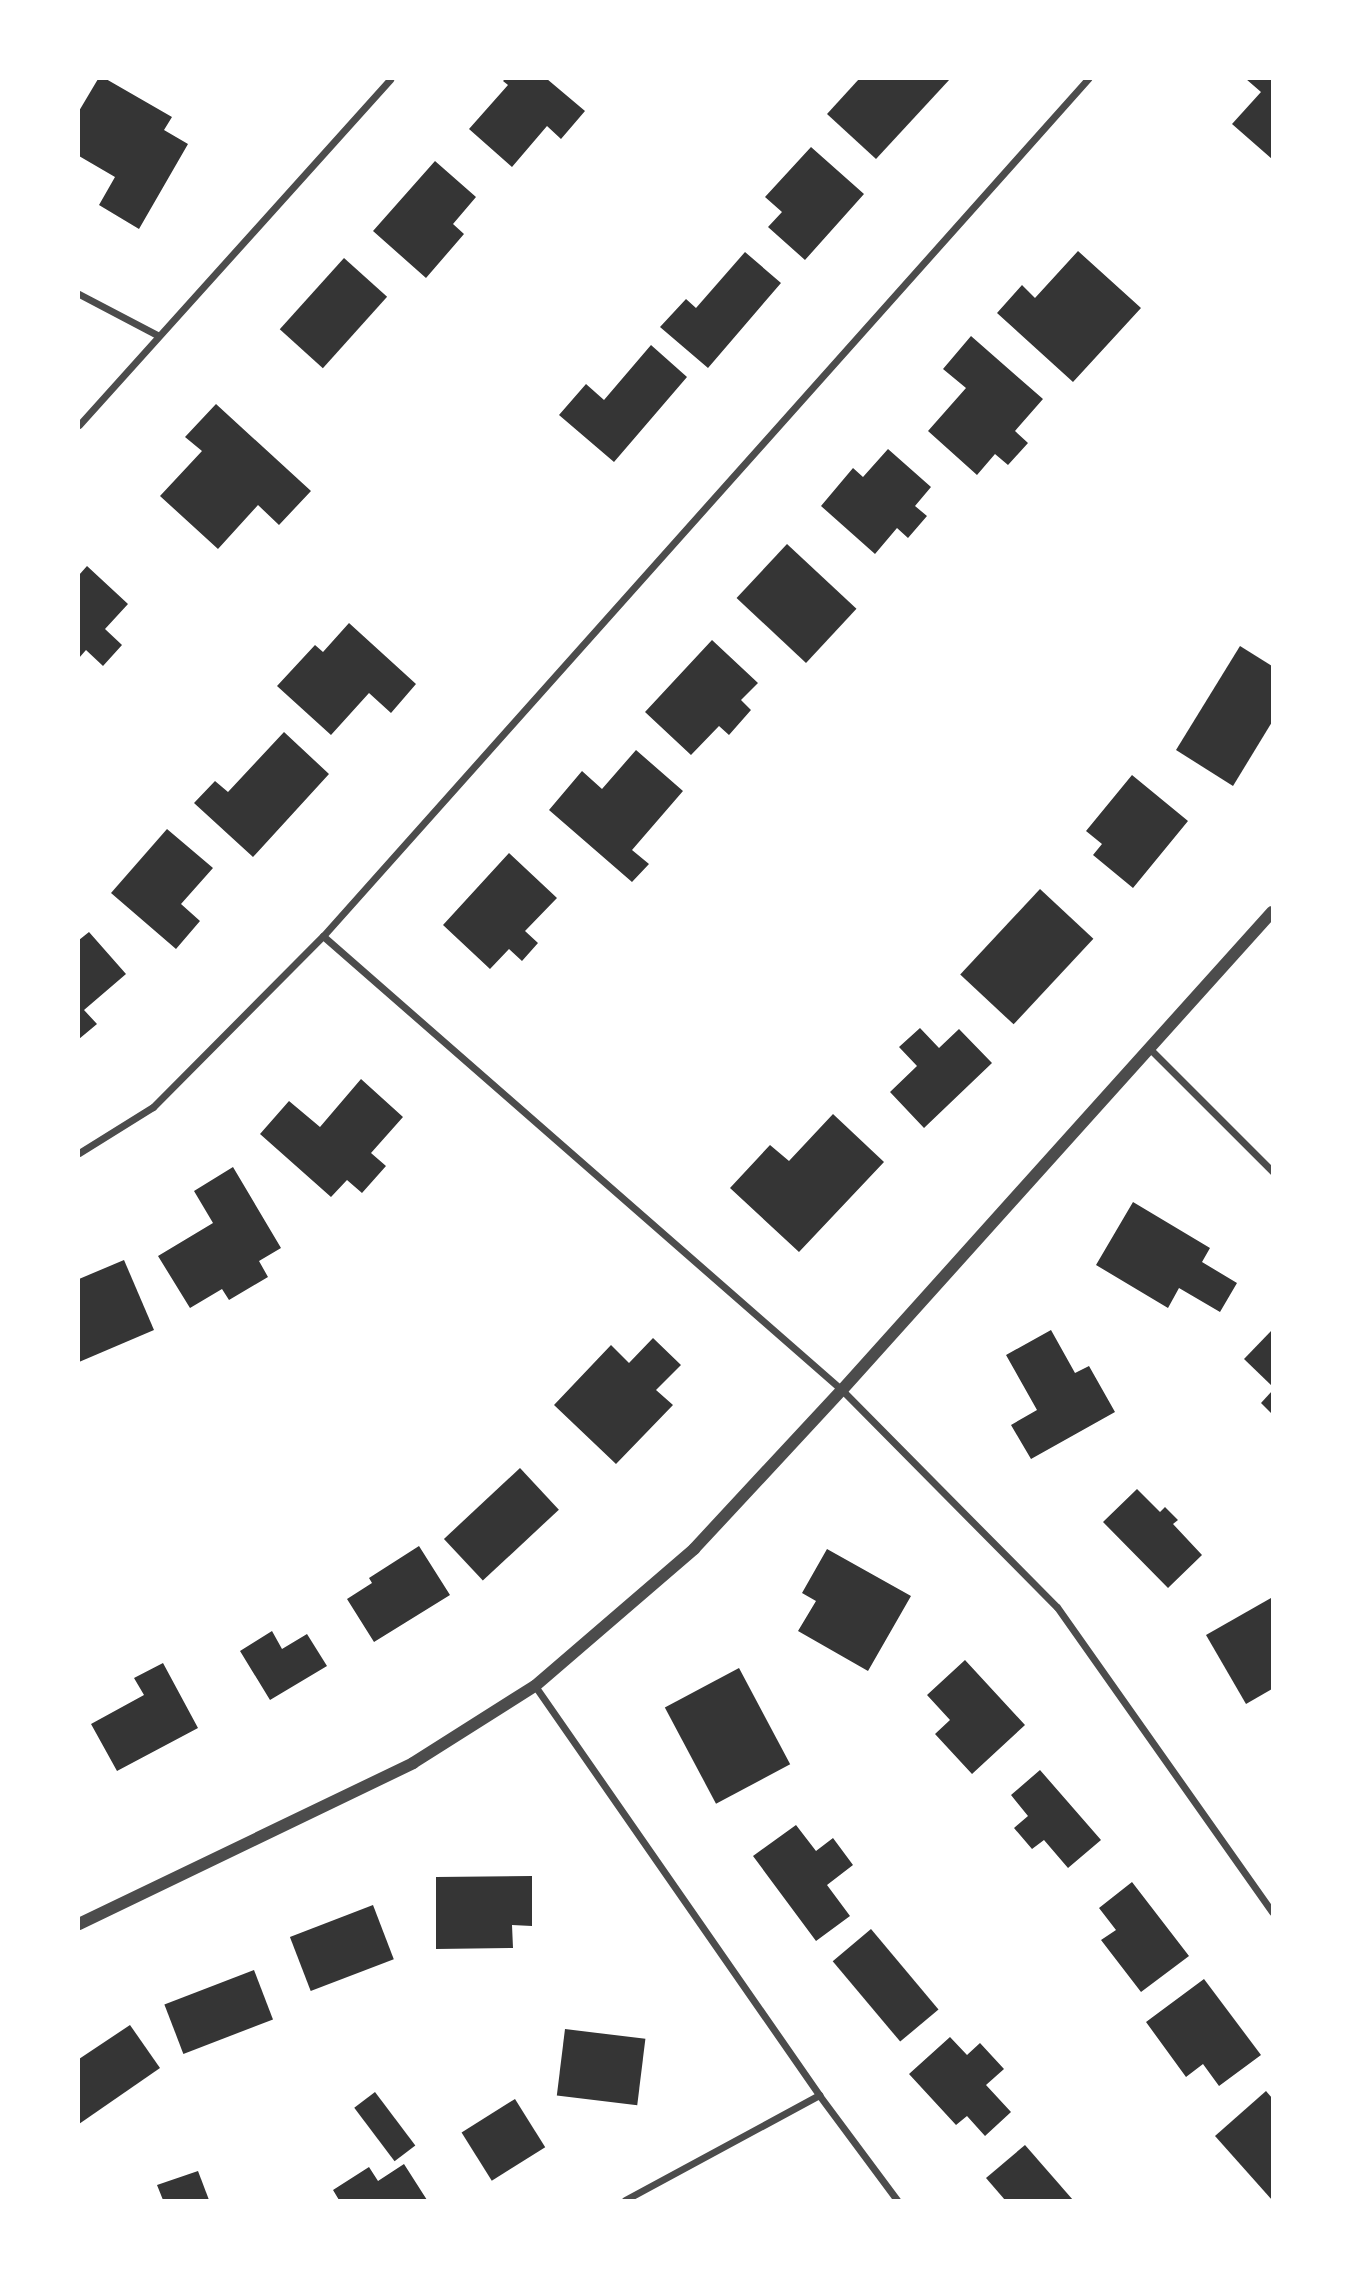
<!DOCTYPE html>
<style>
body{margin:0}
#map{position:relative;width:1351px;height:2279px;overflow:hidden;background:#fff;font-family:"Fira Sans Condensed",sans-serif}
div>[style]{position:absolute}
.building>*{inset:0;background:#353535;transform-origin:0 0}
.minor>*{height:7px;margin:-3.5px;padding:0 3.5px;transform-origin:3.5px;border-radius:3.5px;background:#4c4c4c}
.tertiary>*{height:12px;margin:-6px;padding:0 6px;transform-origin:6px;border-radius:6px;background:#4c4c4c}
span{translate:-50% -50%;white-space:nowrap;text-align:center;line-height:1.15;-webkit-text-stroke:6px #fff;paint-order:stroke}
.frame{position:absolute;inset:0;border:80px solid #fff;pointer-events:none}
</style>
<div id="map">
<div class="building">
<div style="clip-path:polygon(98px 79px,106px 79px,172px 117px,164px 130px,188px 144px,139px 229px,99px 205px,115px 177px,79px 156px,79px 111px)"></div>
<div style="clip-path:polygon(505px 79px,547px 79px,585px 111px,561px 139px,547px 126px,512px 167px,469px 129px,508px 85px,503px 81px)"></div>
<div style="clip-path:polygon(859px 79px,950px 79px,876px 159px,827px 114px)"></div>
<div style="clip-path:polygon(1246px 79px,1272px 79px,1272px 159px,1232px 124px,1261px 92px)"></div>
<div style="clip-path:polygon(811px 147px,864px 194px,805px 260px,768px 227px,782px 212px,765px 197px)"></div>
<div style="clip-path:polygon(435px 161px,476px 197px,453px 224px,464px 234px,426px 278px,373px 231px)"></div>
<div style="clip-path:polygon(1078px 251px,1141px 308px,1073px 382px,997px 313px,1022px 285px,1035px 298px)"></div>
<div style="clip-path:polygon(745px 252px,781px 283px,708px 368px,660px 327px,686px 299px,696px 308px)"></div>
<div style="left:344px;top:258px;width:58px;height:96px;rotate:42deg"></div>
<div style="clip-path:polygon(971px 336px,1043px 399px,1015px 431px,1028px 443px,1008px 465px,995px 454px,977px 475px,928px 431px,966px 388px,943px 369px)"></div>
<div style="clip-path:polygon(651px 345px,687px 377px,614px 462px,559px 415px,586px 384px,604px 400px)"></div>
<div style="clip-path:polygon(216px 404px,311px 491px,279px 525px,258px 505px,218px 549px,160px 496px,202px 451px,185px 437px)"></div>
<div style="clip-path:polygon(888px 449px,931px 487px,915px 506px,927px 516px,908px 538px,897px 528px,875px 554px,821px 506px,853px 468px,863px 477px)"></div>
<div style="left:787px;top:544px;width:95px;height:74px;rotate:43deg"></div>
<div style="clip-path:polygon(87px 566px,128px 604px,105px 629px,122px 645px,103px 666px,86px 650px,79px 658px,79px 575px)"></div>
<div style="clip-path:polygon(349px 623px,416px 684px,391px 713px,369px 693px,331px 735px,277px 686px,315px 645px,323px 652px)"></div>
<div style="clip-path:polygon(712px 640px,758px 683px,741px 700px,751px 710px,729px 735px,719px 726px,691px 755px,645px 712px)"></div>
<div style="clip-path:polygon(1240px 646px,1272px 666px,1272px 722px,1233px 786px,1176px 750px)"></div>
<div style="clip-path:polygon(284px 732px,329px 774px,253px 857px,194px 803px,215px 781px,228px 792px)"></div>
<div style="clip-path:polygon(636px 750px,683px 791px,632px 850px,649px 864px,632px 882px,549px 810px,582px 771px,602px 789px)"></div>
<div style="clip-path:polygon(1132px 775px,1188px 821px,1133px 888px,1093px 855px,1102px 844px,1086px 831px)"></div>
<div style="clip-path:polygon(167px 829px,213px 868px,181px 904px,200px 921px,176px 949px,111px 893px)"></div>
<div style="clip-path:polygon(509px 853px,557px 898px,525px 931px,538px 943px,522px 961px,509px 949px,490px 969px,443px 925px)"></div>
<div style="left:1040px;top:889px;width:73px;height:117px;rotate:43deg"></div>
<div style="clip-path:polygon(89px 932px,126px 974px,84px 1010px,97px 1024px,79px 1039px,79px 940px)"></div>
<div style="clip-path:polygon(920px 1028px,939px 1048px,959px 1029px,992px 1063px,924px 1128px,890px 1092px,917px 1066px,899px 1047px)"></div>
<div style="clip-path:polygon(361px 1079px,403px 1117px,371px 1153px,386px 1166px,362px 1193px,347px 1180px,331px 1197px,260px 1134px,289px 1101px,320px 1127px)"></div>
<div style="clip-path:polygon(833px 1114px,884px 1162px,799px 1252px,730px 1188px,770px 1145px,789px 1161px)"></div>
<div style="clip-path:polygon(233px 1167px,281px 1248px,259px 1261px,268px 1277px,229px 1300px,222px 1289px,190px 1308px,158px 1256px,213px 1223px,194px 1191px)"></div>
<div style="clip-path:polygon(1133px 1202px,1210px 1248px,1202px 1262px,1237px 1283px,1220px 1312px,1179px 1288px,1168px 1308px,1096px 1265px)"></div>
<div style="clip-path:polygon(124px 1260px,154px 1330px,79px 1362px,79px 1279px)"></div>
<div style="clip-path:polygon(1051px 1330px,1075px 1373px,1089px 1366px,1115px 1412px,1031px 1459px,1011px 1425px,1037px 1410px,1006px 1355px)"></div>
<div style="clip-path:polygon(1272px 1330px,1272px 1386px,1244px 1359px)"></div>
<div style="clip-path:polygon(653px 1338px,681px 1365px,656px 1390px,673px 1405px,616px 1464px,554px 1405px,611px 1345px,629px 1363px)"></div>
<div style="clip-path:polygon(1272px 1391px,1272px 1414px,1261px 1403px)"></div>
<div style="left:520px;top:1468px;width:57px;height:104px;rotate:47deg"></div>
<div style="clip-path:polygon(1137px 1489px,1160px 1512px,1165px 1507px,1178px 1520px,1173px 1524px,1202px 1555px,1168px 1588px,1103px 1522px)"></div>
<div style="clip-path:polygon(419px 1546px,450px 1595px,374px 1642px,347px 1599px,372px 1583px,369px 1578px)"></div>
<div style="clip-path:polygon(827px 1549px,911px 1596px,868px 1671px,798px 1631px,816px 1601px,802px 1593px)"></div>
<div style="clip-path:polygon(1271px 1598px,1272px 1689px,1246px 1704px,1206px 1635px)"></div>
<div style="clip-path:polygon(272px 1631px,282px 1649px,307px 1634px,327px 1666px,270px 1700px,240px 1651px)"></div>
<div style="clip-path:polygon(965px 1660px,1025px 1725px,972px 1774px,935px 1734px,950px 1720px,927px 1695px)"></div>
<div style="clip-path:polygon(163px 1663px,198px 1728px,117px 1771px,91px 1724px,144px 1695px,134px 1678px)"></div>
<div style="left:739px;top:1668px;width:109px;height:84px;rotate:62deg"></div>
<div style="clip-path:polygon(1040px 1770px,1101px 1840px,1068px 1868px,1044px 1840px,1032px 1849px,1014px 1828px,1028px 1816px,1011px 1795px)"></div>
<div style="clip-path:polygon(796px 1825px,816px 1851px,833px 1838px,853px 1865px,827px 1885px,850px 1916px,816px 1941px,753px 1856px)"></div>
<div style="clip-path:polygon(532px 1876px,532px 1926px,512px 1925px,513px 1948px,436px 1949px,436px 1877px)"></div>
<div style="clip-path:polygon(1132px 1882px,1189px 1956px,1141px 1992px,1101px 1940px,1116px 1930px,1099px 1908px)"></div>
<div style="left:373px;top:1905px;width:58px;height:89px;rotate:69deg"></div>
<div style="left:871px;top:1929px;width:105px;height:50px;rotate:50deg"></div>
<div style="left:254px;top:1970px;width:53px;height:96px;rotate:69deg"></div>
<div style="clip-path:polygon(1204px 1979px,1261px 2055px,1219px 2086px,1203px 2064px,1186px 2077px,1146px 2022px)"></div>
<div style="clip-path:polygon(130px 2025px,160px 2068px,79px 2124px,79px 2059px)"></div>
<div style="left:565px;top:2029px;width:81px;height:67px;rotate:7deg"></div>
<div style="clip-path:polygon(950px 2037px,967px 2055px,980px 2043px,1004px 2069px,986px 2085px,1011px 2112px,985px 2136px,967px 2116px,956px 2125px,909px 2074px)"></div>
<div style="clip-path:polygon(1266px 2091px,1272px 2098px,1272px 2200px,1215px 2136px)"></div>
<div style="left:375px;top:2092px;width:67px;height:26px;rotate:53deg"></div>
<div style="left:515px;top:2099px;width:57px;height:63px;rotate:58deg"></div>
<div style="clip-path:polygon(1025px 2145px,1073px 2200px,1005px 2200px,986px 2178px)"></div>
<div style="clip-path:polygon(404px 2164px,427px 2200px,339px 2200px,333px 2190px,369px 2167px,378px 2181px)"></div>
<div style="clip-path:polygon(198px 2171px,209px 2200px,163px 2200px,157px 2185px)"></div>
</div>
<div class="minor">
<div style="left:79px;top:294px;width:88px;rotate:27.7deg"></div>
<div style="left:79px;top:425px;width:465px;rotate:-48deg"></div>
<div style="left:323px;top:936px;width:690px;rotate:41.18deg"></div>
<div style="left:842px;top:1390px;width:305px;rotate:45.3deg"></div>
<div style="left:1057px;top:1607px;width:373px;rotate:54.8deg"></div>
<div style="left:1150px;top:1049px;width:173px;rotate:45deg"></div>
<div style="left:79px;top:1153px;width:87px;rotate:-31.9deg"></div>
<div style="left:153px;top:1107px;width:241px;rotate:-45.2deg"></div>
<div style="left:323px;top:936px;width:1149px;rotate:-48.25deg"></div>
<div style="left:535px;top:1686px;width:498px;rotate:55.2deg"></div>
<div style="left:819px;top:2095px;width:131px;rotate:53.4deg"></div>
<div style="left:625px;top:2200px;width:221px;rotate:-28.4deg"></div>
</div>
<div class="tertiary">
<div style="left:79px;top:1924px;width:371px;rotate:-25.7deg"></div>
<div style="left:413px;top:1763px;width:144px;rotate:-32.3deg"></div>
<div style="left:535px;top:1686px;width:210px;rotate:-40.7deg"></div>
<div style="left:694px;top:1549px;width:217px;rotate:-47.1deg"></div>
<div style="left:842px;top:1390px;width:643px;rotate:-48.03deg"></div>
</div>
<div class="frame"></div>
</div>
